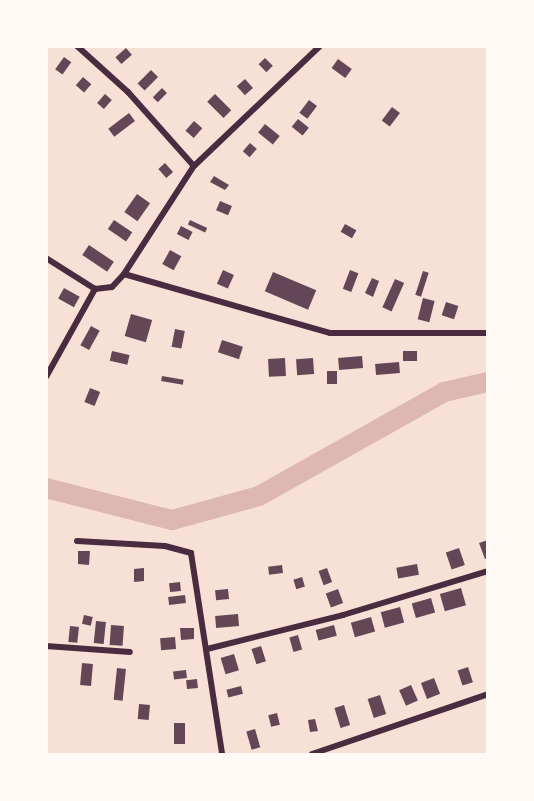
<!DOCTYPE html>
<style>
body{margin:0}
#map{position:relative;width:534px;height:801px;overflow:hidden;background:#f7e1d7;font-family:Montserrat,sans-serif}
div>[style]{position:absolute}
.river>*{height:20px;margin:-10px;padding:0 10px;transform-origin:10px;border-radius:10px;background:#dcb8b0}
.building>*{inset:0;background:#644757;transform-origin:0 0}
.minor>*{height:6px;margin:-3px;padding:0 3px;transform-origin:3px;border-radius:3px;background:#4a2c40}
span{translate:-50% -50%;white-space:nowrap;text-align:center;line-height:1.15;-webkit-text-stroke:4.5px #fffaf5;paint-order:stroke}
.frame{position:absolute;inset:0;border:48px solid #fffaf5;pointer-events:none}
</style>
<div id="map">
<div class="river">
<div style="left:46px;top:488px;width:130px;rotate:14.3deg"></div>
<div style="left:172px;top:520px;width:90px;rotate:-15.4deg"></div>
<div style="left:259px;top:496px;width:212px;rotate:-29.3deg"></div>
<div style="left:444px;top:392px;width:45px;rotate:-12.8deg"></div>
</div>
<div class="building">
<div style="left:126px;top:48px;width:9px;height:14px;rotate:49deg"></div>
<div style="left:64px;top:57px;width:9px;height:15px;rotate:36deg"></div>
<div style="left:265px;top:58px;width:11px;height:9px;rotate:45deg"></div>
<div style="left:338px;top:59px;width:17px;height:11px;rotate:36deg"></div>
<div style="left:151px;top:70px;width:10px;height:19px;rotate:45deg"></div>
<div style="left:83px;top:77px;width:11px;height:11px;rotate:41deg"></div>
<div style="left:245px;top:79px;width:12px;height:11px;rotate:48deg"></div>
<div style="left:162px;top:88px;width:7px;height:13px;rotate:45deg"></div>
<div style="left:105px;top:94px;width:9px;height:12px;rotate:41deg"></div>
<div style="left:215px;top:94px;width:23px;height:11px;rotate:45deg"></div>
<div style="left:309px;top:100px;width:10px;height:16px;rotate:37deg"></div>
<div style="left:392px;top:107px;width:10px;height:17px;rotate:37deg"></div>
<div style="left:129px;top:113px;width:10px;height:26px;rotate:53deg"></div>
<div style="left:298px;top:119px;width:14px;height:10px;rotate:39deg"></div>
<div style="left:194px;top:121px;width:11px;height:13px;rotate:41deg"></div>
<div style="left:265px;top:124px;width:19px;height:11px;rotate:39deg"></div>
<div style="left:250px;top:143px;width:9px;height:11px;rotate:41deg"></div>
<div style="left:165px;top:163px;width:12px;height:9px;rotate:48deg"></div>
<div style="clip-path:polygon(214px 176px,229px 185px,225px 190px,210px 182px)"></div>
<div style="left:137px;top:194px;width:16px;height:22px;rotate:35deg"></div>
<div style="left:220px;top:201px;width:13px;height:10px;rotate:23deg"></div>
<div style="left:114px;top:220px;width:22px;height:11px;rotate:34deg"></div>
<div style="left:190px;top:220px;width:19px;height:5px;rotate:25deg"></div>
<div style="left:345px;top:224px;width:13px;height:9px;rotate:29deg"></div>
<div style="left:181px;top:226px;width:13px;height:9px;rotate:27deg"></div>
<div style="left:89px;top:245px;width:30px;height:12px;rotate:34deg"></div>
<div style="left:170px;top:250px;width:13px;height:16px;rotate:29deg"></div>
<div style="left:223px;top:270px;width:12px;height:15px;rotate:24deg"></div>
<div style="left:350px;top:270px;width:9px;height:20px;rotate:21deg"></div>
<div style="left:423px;top:271px;width:6px;height:25px;rotate:18deg"></div>
<div style="left:273px;top:272px;width:47px;height:21px;rotate:23deg"></div>
<div style="clip-path:polygon(372px 278px,379px 281px,373px 297px,365px 293px)"></div>
<div style="left:395px;top:279px;width:10px;height:31px;rotate:24deg"></div>
<div style="left:64px;top:288px;width:18px;height:12px;rotate:29deg"></div>
<div style="left:423px;top:298px;width:12px;height:22px;rotate:14deg"></div>
<div style="left:446px;top:302px;width:13px;height:14px;rotate:18deg"></div>
<div style="left:131px;top:314px;width:22px;height:23px;rotate:16deg"></div>
<div style="left:91px;top:326px;width:10px;height:22px;rotate:29deg"></div>
<div style="left:175px;top:329px;width:10px;height:18px;rotate:11deg"></div>
<div style="left:222px;top:340px;width:22px;height:13px;rotate:18deg"></div>
<div style="left:112px;top:351px;width:18px;height:10px;rotate:13deg"></div>
<div style="left:403px;top:351px;width:14px;height:10px"></div>
<div style="left:362px;top:356px;width:12px;height:24px;rotate:85deg"></div>
<div style="left:285px;top:358px;width:18px;height:17px;rotate:87deg"></div>
<div style="left:313px;top:358px;width:16px;height:17px;rotate:86deg"></div>
<div style="left:399px;top:362px;width:11px;height:24px;rotate:85deg"></div>
<div style="left:327px;top:371px;width:10px;height:13px"></div>
<div style="left:162px;top:376px;width:22px;height:5px;rotate:10deg"></div>
<div style="left:90px;top:388px;width:11px;height:15px;rotate:22deg"></div>
<div style="clip-path:polygon(488px 540px,488px 558px,485px 559px,479px 543px)"></div>
<div style="left:459px;top:548px;width:18px;height:14px;rotate:71deg"></div>
<div style="clip-path:polygon(78px 551px,90px 551px,89px 565px,78px 564px)"></div>
<div style="left:417px;top:564px;width:11px;height:21px;rotate:80deg"></div>
<div style="left:282px;top:565px;width:8px;height:14px;rotate:83deg"></div>
<div style="clip-path:polygon(144px 568px,144px 581px,134px 582px,134px 569px)"></div>
<div style="left:327px;top:568px;width:15px;height:9px;rotate:70deg"></div>
<div style="left:302px;top:577px;width:10px;height:9px;rotate:73deg"></div>
<div style="left:180px;top:582px;width:9px;height:11px;rotate:84deg"></div>
<div style="left:461px;top:588px;width:18px;height:22px;rotate:74deg"></div>
<div style="left:228px;top:589px;width:10px;height:13px;rotate:84deg"></div>
<div style="left:338px;top:589px;width:15px;height:13px;rotate:70deg"></div>
<div style="left:185px;top:595px;width:8px;height:17px;rotate:83deg"></div>
<div style="left:431px;top:598px;width:15px;height:20px;rotate:74deg"></div>
<div style="left:400px;top:607px;width:16px;height:20px;rotate:75deg"></div>
<div style="left:238px;top:614px;width:12px;height:23px;rotate:85deg"></div>
<div style="left:84px;top:615px;width:9px;height:9px;rotate:13deg"></div>
<div style="left:371px;top:617px;width:15px;height:21px;rotate:74deg"></div>
<div style="left:96px;top:621px;width:10px;height:22px;rotate:6deg"></div>
<div style="left:111px;top:625px;width:13px;height:20px;rotate:4deg"></div>
<div style="left:334px;top:625px;width:11px;height:19px;rotate:75deg"></div>
<div style="left:70px;top:626px;width:9px;height:16px;rotate:6deg"></div>
<div style="clip-path:polygon(180px 628px,194px 628px,194px 639px,181px 640px)"></div>
<div style="left:298px;top:635px;width:15px;height:9px;rotate:74deg"></div>
<div style="left:175px;top:637px;width:12px;height:15px;rotate:85deg"></div>
<div style="left:261px;top:646px;width:16px;height:10px;rotate:72deg"></div>
<div style="left:234px;top:654px;width:17px;height:14px;rotate:73deg"></div>
<div style="left:82px;top:663px;width:11px;height:22px;rotate:5deg"></div>
<div style="left:468px;top:667px;width:16px;height:11px;rotate:72deg"></div>
<div style="left:117px;top:668px;width:9px;height:32px;rotate:6deg"></div>
<div style="left:186px;top:670px;width:8px;height:13px;rotate:83deg"></div>
<div style="left:434px;top:678px;width:17px;height:14px;rotate:69deg"></div>
<div style="left:197px;top:679px;width:9px;height:11px;rotate:84deg"></div>
<div style="left:411px;top:685px;width:17px;height:13px;rotate:66deg"></div>
<div style="left:241px;top:686px;width:8px;height:15px;rotate:76deg"></div>
<div style="left:380px;top:695px;width:20px;height:13px;rotate:72deg"></div>
<div style="left:139px;top:704px;width:11px;height:15px;rotate:5deg"></div>
<div style="left:344px;top:705px;width:21px;height:10px;rotate:73deg"></div>
<div style="left:277px;top:713px;width:12px;height:9px;rotate:76deg"></div>
<div style="clip-path:polygon(315px 719px,318px 731px,310px 732px,308px 720px)"></div>
<div style="left:174px;top:723px;width:11px;height:21px"></div>
<div style="left:255px;top:729px;width:19px;height:9px;rotate:74deg"></div>
</div>
<div class="minor">
<div style="left:77px;top:46px;width:69px;rotate:42deg"></div>
<div style="left:128px;top:92px;width:99px;rotate:48.3deg"></div>
<div style="left:46px;top:258px;width:58px;rotate:32.3deg"></div>
<div style="left:124px;top:274px;width:214px;rotate:16deg"></div>
<div style="left:330px;top:333px;width:158px"></div>
<div style="left:46px;top:377px;width:101px;rotate:-60.9deg"></div>
<div style="left:95px;top:289px;width:17px;rotate:-7deg"></div>
<div style="left:112px;top:287px;width:18px;rotate:-47deg"></div>
<div style="left:124px;top:274px;width:129px;rotate:-57.1deg"></div>
<div style="left:194px;top:166px;width:174px;rotate:-43.6deg"></div>
<div style="left:77px;top:541px;width:88px;rotate:3.3deg"></div>
<div style="left:165px;top:546px;width:27px;rotate:15deg"></div>
<div style="left:191px;top:553px;width:203px;rotate:81.2deg"></div>
<div style="left:46px;top:646px;width:84px;rotate:4.1deg"></div>
<div style="left:207px;top:649px;width:140px;rotate:-14deg"></div>
<div style="left:343px;top:615px;width:152px;rotate:-16.9deg"></div>
<div style="left:312px;top:754px;width:186px;rotate:-18.8deg"></div>
</div>
<div class="frame"></div>
</div>
